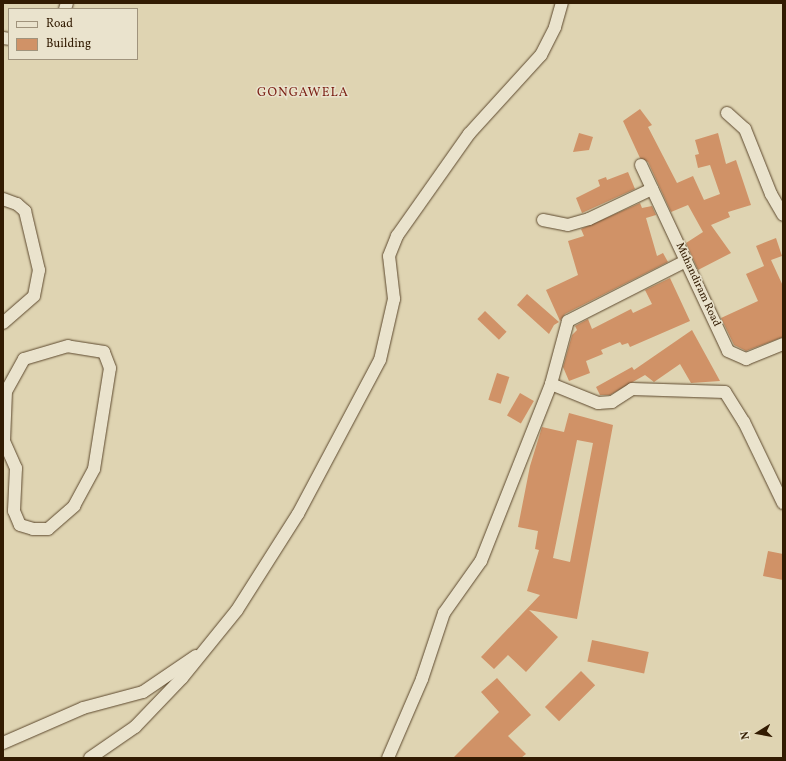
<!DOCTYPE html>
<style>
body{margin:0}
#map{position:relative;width:786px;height:761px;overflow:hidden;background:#dfd4b2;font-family:Vollkorn,serif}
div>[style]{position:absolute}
.building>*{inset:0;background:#d09267;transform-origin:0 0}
.roads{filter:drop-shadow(0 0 1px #5d492e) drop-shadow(0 0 1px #5d492e)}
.minor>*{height:12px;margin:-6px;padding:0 6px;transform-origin:6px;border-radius:6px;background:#eae3cd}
span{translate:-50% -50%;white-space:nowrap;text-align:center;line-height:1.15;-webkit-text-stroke:3px #eae3cd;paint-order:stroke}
.street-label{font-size:11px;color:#321b02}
.quarter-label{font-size:13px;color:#7a1f14;letter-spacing:1px}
.frame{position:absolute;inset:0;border:4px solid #321b02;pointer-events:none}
.legend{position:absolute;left:8px;top:8px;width:130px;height:52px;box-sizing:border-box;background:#eae3cd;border:1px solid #a0937c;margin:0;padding:5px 7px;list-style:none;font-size:12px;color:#321b02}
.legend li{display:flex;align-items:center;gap:8px;height:20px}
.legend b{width:20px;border:1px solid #a0937c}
.north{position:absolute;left:738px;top:713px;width:40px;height:40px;-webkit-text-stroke:3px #eae3cd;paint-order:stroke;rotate:259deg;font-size:11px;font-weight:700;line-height:16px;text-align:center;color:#321b02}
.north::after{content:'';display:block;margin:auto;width:14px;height:18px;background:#321b02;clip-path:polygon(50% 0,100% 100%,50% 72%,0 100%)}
</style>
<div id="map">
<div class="building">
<div style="clip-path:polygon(640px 109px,652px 125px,648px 127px,677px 183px,693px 176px,704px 200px,720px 194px,710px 165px,698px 168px,695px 155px,699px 154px,695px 140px,718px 133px,726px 164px,736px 160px,751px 205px,728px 212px,730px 217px,711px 225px,731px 253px,698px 270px,686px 243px,703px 232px,688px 205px,671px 212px,648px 162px,640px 158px,623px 121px)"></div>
<div style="clip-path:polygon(579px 133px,593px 137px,589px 150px,573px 152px)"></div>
<div style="clip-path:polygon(628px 172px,635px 189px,582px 213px,576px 198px,600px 186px,598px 180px,606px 177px,607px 180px)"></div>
<div style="clip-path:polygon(640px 203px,642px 208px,652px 206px,656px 215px,646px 218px,657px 256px,663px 253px,668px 262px,565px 314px,560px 321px,546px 290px,578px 275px,568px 241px,584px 236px,581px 229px)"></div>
<div style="clip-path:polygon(776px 238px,782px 256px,771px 260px,783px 286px,783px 337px,746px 351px,734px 345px,721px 318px,758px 301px,746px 274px,764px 266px,756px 246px)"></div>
<div style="clip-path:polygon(670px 278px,690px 321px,630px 347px,628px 343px,622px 345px,620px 342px,601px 350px,603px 354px,586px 361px,590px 373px,569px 381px,563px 367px,572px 335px,577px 330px,575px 326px,588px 319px,592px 329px,631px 309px,633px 313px,652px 304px,645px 290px)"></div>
<div style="clip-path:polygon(527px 294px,559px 322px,554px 325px,549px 334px,517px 305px)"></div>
<div style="left:485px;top:311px;width:30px;height:11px;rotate:44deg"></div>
<div style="clip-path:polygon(692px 330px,720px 381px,691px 383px,680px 364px,654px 382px,645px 375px,610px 395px,600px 395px,596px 387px,632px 367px,634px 370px)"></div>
<div style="left:497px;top:373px;width:13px;height:28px;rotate:18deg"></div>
<div style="left:520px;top:393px;width:16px;height:26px;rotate:30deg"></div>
<div style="clip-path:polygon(evenodd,569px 413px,613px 425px,577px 619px,529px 610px,558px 637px,526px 672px,508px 655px,494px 669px,481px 657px,540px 595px,527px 591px,539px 550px,535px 549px,538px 531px,518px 527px,530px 466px,542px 427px,564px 432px,569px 413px,577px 440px,593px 443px,570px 562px,553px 558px,577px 440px)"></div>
<div style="clip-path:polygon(768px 551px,783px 554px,783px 580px,763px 576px)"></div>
<div style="left:592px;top:640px;width:58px;height:22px;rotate:12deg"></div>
<div style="left:581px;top:671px;width:20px;height:51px;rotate:45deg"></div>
<div style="clip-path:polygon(497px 678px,531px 715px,508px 736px,526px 754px,521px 758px,453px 758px,499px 712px,481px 692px)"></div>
</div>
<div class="roads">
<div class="minor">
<div style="left:65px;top:9px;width:6px;rotate:-72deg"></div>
<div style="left:3px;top:38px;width:6px;rotate:9deg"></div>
<div style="left:727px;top:113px;width:24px;rotate:42deg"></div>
<div style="left:745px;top:129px;width:70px;rotate:68.2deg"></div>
<div style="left:771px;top:194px;width:24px;rotate:60deg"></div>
<div style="left:641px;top:165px;width:205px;rotate:64.9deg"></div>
<div style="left:728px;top:351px;width:20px;rotate:24deg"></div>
<div style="left:746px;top:359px;width:40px;rotate:-22deg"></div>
<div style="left:3px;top:199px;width:15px;rotate:20deg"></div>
<div style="left:17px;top:204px;width:11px;rotate:41deg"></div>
<div style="left:25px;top:211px;width:61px;rotate:76.7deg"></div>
<div style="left:39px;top:270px;width:26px;rotate:101deg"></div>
<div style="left:34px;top:296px;width:41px;rotate:138.9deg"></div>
<div style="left:543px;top:220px;width:25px;rotate:11deg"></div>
<div style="left:568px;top:225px;width:22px;rotate:-16deg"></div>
<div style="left:589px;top:219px;width:70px;rotate:-25.5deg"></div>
<div style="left:551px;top:384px;width:51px;rotate:22deg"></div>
<div style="left:598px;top:403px;width:14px;rotate:-4deg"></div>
<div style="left:612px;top:402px;width:24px;rotate:-33deg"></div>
<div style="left:632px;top:389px;width:93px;rotate:1.8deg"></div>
<div style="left:725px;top:392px;width:36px;rotate:58deg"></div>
<div style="left:744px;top:422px;width:90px;rotate:64.3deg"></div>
<div style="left:3px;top:439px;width:32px;rotate:66deg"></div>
<div style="left:16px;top:468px;width:43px;rotate:92.7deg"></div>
<div style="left:14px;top:511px;width:15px;rotate:67deg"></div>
<div style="left:20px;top:525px;width:14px;rotate:17deg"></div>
<div style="left:33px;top:529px;width:15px"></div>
<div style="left:48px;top:529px;width:35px;rotate:-41deg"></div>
<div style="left:74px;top:506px;width:42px;rotate:-61.6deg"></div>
<div style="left:94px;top:469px;width:102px;rotate:-81deg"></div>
<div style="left:110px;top:368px;width:17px;rotate:-111deg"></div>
<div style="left:104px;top:352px;width:36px;rotate:-171deg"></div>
<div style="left:68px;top:346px;width:46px;rotate:163.5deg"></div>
<div style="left:24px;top:359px;width:37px;rotate:119deg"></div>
<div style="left:6px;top:391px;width:50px;rotate:92.3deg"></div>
<div style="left:3px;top:743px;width:87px;rotate:-23.6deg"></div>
<div style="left:83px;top:708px;width:62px;rotate:-14.9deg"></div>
<div style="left:143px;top:692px;width:64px;rotate:-34.2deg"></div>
<div style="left:90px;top:758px;width:55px;rotate:-34.6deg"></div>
<div style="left:135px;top:727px;width:68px;rotate:-46.2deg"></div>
<div style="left:182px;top:678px;width:87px;rotate:-51deg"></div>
<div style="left:237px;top:610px;width:114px;rotate:-57.6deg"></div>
<div style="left:298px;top:514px;width:174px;rotate:-62deg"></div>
<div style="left:380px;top:360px;width:63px;rotate:-77.1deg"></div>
<div style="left:394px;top:299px;width:43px;rotate:-96.6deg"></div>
<div style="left:389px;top:256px;width:22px;rotate:-68deg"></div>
<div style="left:397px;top:236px;width:125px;rotate:-54.8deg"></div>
<div style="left:469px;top:134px;width:107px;rotate:-47.7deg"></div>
<div style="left:541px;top:55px;width:31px;rotate:-63deg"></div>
<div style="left:555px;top:27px;width:25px;rotate:-74deg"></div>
<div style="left:388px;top:758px;width:86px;rotate:-66.7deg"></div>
<div style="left:422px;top:679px;width:70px;rotate:-71.6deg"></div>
<div style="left:444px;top:613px;width:64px;rotate:-54.6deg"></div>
<div style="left:481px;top:561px;width:190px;rotate:-68.4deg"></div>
<div style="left:551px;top:384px;width:65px;rotate:-74.9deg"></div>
<div style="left:568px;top:321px;width:132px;rotate:-27deg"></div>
</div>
</div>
<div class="street-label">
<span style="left:697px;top:285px;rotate:65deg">Muhandiram Road</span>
</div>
<div class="quarter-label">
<span style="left:303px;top:93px">GONGAWELA</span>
</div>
<div class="frame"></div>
<ul class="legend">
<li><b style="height:5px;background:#eae3cd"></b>Road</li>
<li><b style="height:11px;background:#d09267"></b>Building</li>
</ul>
<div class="north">N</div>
</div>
